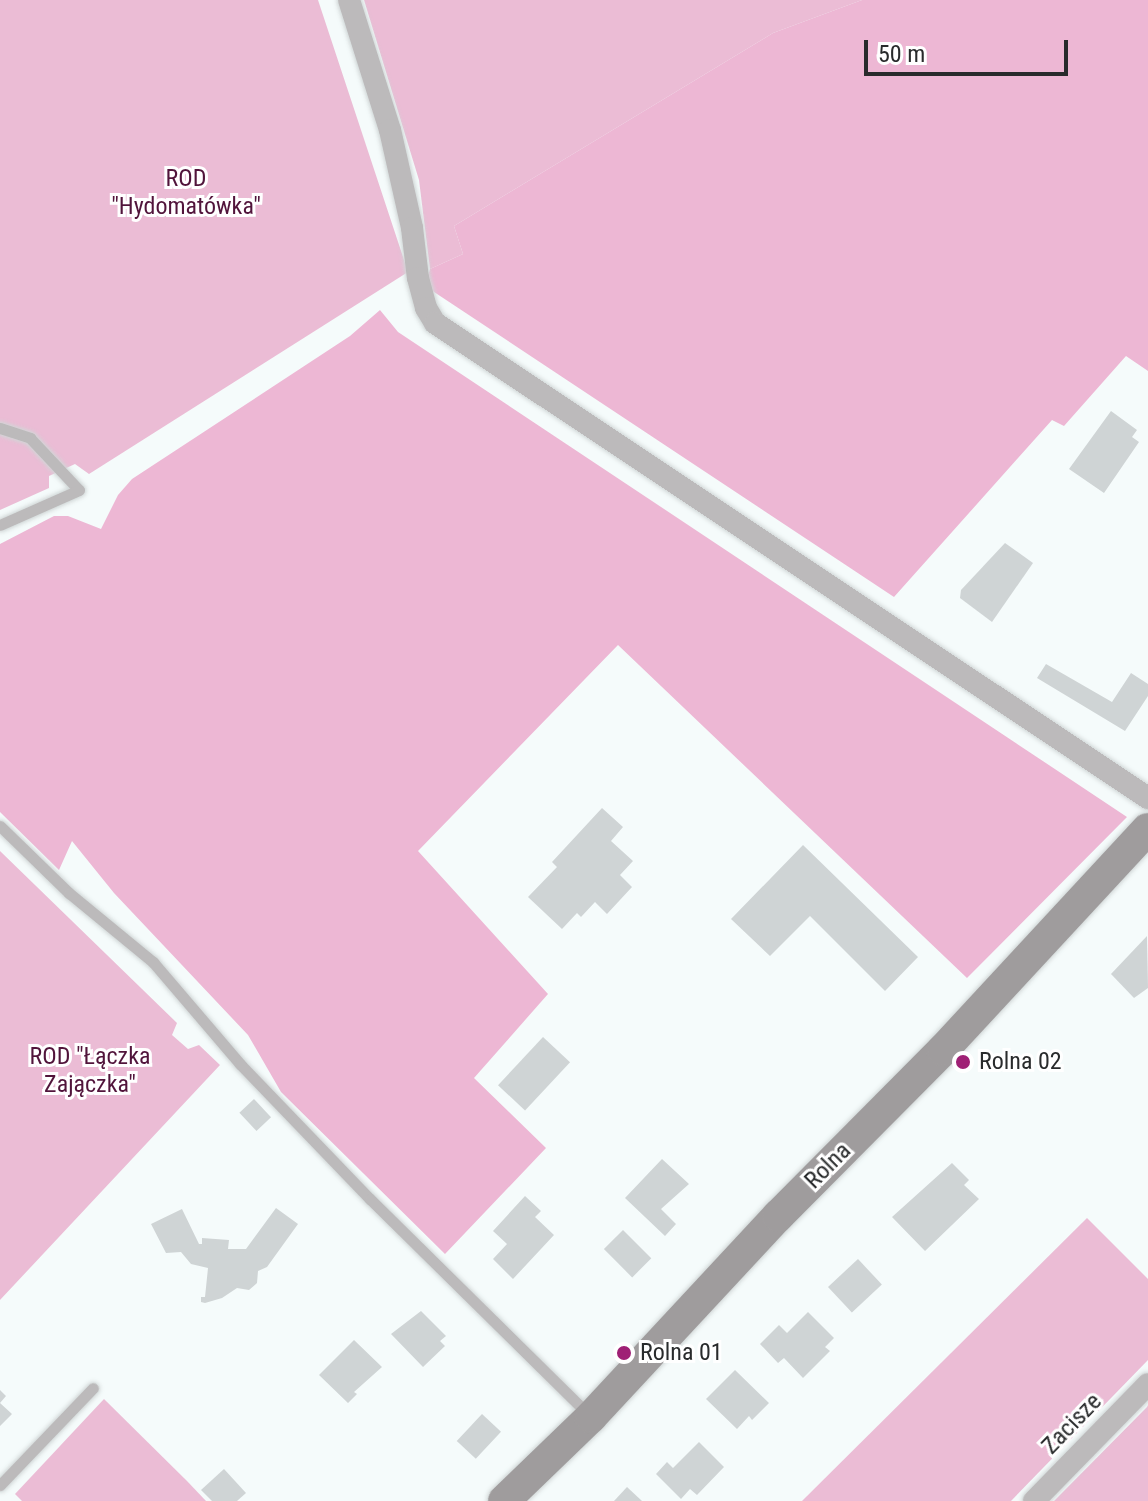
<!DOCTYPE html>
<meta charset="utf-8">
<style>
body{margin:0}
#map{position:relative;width:1148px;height:1501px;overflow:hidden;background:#f5fbfb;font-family:"Roboto Condensed",sans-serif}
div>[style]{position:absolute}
.green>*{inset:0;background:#ebbcd5}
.forest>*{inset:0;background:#edb7d4}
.building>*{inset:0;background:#cfd4d5;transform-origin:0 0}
.roads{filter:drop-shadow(0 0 2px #d0d6d6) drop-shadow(0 0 2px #d0d6d6)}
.lane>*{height:11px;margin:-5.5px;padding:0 5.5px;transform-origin:5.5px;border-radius:5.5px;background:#bcbabb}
.street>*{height:22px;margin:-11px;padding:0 11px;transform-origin:11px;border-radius:11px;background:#bcbabb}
.secondary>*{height:32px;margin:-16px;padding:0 16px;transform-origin:16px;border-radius:16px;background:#9f9c9d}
.dots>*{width:22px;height:22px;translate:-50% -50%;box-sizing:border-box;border:4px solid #fff;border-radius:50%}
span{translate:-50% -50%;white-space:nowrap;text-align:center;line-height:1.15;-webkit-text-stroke:6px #fff;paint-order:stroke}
.park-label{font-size:24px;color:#51143b}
.poi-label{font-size:24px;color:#292b2c}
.left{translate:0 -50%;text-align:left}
.street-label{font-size:24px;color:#292b2c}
.scale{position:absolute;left:864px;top:40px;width:204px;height:36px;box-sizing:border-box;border:4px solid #292b2c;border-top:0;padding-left:10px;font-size:24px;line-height:28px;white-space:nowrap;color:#292b2c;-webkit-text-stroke:6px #fff;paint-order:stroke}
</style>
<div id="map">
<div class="green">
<div style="clip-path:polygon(0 0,318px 0,408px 272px,89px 474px,75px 464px,49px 476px,49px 488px,0 510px)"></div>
<div style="clip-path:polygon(364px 0,862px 0,773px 33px,454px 226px,463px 254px,430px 269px,419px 180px)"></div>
<div style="clip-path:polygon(0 851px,177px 1023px,172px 1035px,188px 1049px,199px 1045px,220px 1065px,0 1300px)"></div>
<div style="clip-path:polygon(1087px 1218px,1148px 1279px,1148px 1360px,1011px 1501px,802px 1501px)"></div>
<div style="clip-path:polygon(104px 1399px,187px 1481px,206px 1501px,22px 1501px,15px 1494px)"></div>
<div style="clip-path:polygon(1148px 1405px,1148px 1501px,1054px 1501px,1147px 1407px)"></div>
</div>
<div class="forest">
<div style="clip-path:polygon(862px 0,1148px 0,1148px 371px,1126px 356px,1064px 426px,1052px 420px,894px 597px,425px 286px,430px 269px,463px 254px,454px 226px,773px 33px)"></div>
<div style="clip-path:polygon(380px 310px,398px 332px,1127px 817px,967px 978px,618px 645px,418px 851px,548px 994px,474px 1078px,546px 1148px,445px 1254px,281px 1092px,248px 1035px,114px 893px,72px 841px,59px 870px,0 812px,0 544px,54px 516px,68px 516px,101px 529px,118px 495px,132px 479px,350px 336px)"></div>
</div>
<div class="building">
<div style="clip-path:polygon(1111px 411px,1137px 430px,1132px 437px,1139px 442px,1104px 493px,1069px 469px)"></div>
<div style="clip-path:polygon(1005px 543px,1033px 563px,992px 622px,960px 598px,961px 590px)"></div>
<div style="clip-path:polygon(1046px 664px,1112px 702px,1131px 673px,1148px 684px,1148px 696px,1125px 731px,1037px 678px)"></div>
<div style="clip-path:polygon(602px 808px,623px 827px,611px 841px,633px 861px,620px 875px,632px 887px,607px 914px,595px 902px,581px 917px,577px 913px,562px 929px,528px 897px,557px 867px,552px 862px)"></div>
<div style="clip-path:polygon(803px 845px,918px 957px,885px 991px,810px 916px,770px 956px,731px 919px)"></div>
<div style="clip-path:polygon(1147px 936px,1148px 988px,1134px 998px,1111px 974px)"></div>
<div style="left:543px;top:1037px;width:37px;height:66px;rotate:43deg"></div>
<div style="left:254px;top:1099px;width:25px;height:20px;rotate:47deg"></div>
<div style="clip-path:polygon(662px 1159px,689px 1184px,661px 1209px,676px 1224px,665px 1236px,625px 1198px)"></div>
<div style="clip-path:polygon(952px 1163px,969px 1180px,964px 1185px,979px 1199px,925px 1251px,892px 1217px)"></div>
<div style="clip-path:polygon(525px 1196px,541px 1211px,535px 1217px,554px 1235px,513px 1279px,493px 1259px,507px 1244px,493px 1231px)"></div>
<div style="clip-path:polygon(276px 1208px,298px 1224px,267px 1267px,258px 1271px,257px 1283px,249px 1290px,237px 1288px,222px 1298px,205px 1303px,201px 1302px,201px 1297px,205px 1297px,208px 1268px,191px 1264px,181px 1252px,166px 1253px,151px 1224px,182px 1209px,199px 1244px,202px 1244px,202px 1238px,229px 1240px,228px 1249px,246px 1249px)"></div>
<div style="left:623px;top:1230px;width:40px;height:27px;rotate:45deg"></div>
<div style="left:858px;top:1259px;width:35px;height:41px;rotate:47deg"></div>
<div style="clip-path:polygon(421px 1311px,446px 1336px,440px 1341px,445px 1346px,423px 1367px,391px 1334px)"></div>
<div style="clip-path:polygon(808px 1312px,834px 1338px,825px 1347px,830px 1351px,803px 1378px,784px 1358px,778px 1363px,760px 1344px,779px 1325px,787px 1333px)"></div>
<div style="clip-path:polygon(354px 1340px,382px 1367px,354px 1392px,357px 1394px,348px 1403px,319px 1375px)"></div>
<div style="clip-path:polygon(735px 1370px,769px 1403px,752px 1420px,749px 1416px,737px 1429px,706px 1399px)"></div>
<div style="clip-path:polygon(0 1390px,6px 1396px,0 1403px,12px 1414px,0 1426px)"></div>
<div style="left:482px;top:1414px;width:26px;height:37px;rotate:43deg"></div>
<div style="clip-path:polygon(699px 1442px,724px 1467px,697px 1495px,690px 1489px,681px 1499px,656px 1474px,667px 1462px,673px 1468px)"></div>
<div style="clip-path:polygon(224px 1469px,246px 1493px,237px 1501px,212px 1501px,201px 1490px)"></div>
<div style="clip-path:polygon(627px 1487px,642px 1501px,614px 1501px)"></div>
</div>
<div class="roads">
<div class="lane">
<div style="left:0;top:428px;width:32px;rotate:18deg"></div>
<div style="left:30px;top:438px;width:71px;rotate:46.7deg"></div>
<div style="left:79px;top:490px;width:86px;rotate:156.1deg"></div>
<div style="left:0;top:826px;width:96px;rotate:44.2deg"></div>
<div style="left:69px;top:893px;width:109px;rotate:39.4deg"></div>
<div style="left:153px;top:962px;width:134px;rotate:49.5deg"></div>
<div style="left:240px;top:1064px;width:187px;rotate:46.1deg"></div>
<div style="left:370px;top:1199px;width:309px;rotate:44.6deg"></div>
<div style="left:0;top:1485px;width:134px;rotate:-46.2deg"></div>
</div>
<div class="street">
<div style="left:349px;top:0;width:136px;rotate:72.5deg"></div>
<div style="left:390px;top:130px;width:100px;rotate:77.3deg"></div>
<div style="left:412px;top:228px;width:50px;rotate:83.2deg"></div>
<div style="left:418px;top:278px;width:31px;rotate:75deg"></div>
<div style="left:426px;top:308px;width:17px;rotate:59deg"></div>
<div style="left:435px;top:323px;width:857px;rotate:33.67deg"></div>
<div style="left:1034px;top:1501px;width:163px;rotate:-45.7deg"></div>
</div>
<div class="secondary">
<div style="left:504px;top:1501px;width:121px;rotate:-44deg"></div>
<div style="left:591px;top:1417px;width:275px;rotate:-47.1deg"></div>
<div style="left:778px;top:1216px;width:234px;rotate:-45.2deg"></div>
<div style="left:943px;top:1050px;width:301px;rotate:-47.2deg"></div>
</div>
</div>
<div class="dots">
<div style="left:963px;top:1062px;background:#9f2075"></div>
<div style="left:624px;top:1353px;background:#9f2075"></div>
</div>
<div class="park-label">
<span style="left:186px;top:193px">ROD<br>"Hydomatówka"</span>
<span style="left:90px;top:1071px">ROD "Łączka<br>Zajączka"</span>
</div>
<div class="poi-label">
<span class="left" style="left:979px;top:1062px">Rolna 02</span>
<span class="left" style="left:640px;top:1353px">Rolna 01</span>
</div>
<div class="street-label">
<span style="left:828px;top:1166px;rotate:-45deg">Rolna</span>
<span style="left:1072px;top:1424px;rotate:-46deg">Zacisze</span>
</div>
<div class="scale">50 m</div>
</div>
